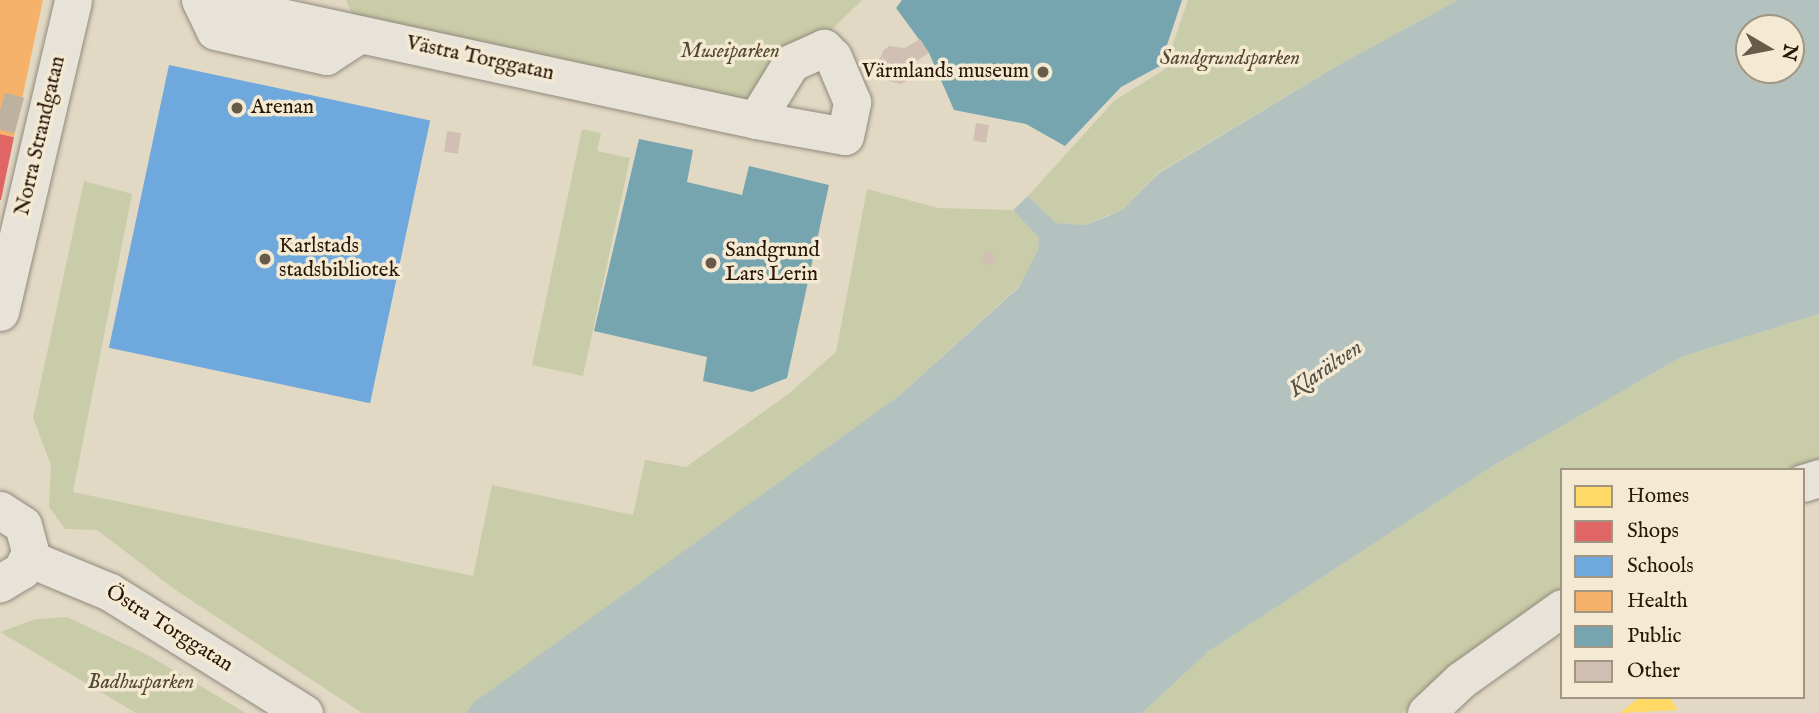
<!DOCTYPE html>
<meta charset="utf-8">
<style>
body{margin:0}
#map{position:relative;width:1819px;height:713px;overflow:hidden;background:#e2d9c5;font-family:"IM FELL English",serif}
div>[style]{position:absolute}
.green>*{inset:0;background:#c9cca8}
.water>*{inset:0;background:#b3c2be}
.homes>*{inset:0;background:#ffd966}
.shops>*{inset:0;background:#e06666}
.schools>*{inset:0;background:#6fa8dc;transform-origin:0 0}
.health>*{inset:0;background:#f6b26b}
.public>*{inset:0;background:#76a5af}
.building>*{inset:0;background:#d0bfb2;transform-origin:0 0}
.minor-tunnel>*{height:37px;margin-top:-18.5px;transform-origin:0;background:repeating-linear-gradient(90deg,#bdb29f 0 37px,transparent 0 55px)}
.roads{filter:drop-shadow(0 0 2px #91897c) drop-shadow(0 0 2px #91897c)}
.minor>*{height:37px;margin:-18.5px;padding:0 18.5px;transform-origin:18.5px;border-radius:18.5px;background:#e8e3d9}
.dots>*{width:19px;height:19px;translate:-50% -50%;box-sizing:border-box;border:4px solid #f4e9d2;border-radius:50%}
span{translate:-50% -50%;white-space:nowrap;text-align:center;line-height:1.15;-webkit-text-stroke:7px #f4e9d2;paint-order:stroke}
.park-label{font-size:21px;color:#524a30;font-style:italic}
.street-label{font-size:21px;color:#281707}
.poi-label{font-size:21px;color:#281707}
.right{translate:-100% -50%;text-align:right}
.left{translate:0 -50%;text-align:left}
.water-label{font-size:23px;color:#524f46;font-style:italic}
.legend{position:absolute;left:1560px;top:468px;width:245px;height:231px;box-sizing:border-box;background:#f4e9d2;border:2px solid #a29581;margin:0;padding:9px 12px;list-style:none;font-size:21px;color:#281707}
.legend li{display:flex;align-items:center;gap:14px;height:35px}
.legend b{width:35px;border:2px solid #a29581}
.north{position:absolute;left:1735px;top:14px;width:70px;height:70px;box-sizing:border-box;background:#f4e9d2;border:2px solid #a29581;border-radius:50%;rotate:100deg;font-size:19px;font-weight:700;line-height:28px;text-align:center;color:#281707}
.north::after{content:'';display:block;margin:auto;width:24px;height:32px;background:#695b4a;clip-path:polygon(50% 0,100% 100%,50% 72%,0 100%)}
</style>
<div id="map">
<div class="green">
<div style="clip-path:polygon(346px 0,862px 0,782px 79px,768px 115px,354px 19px)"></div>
<div style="clip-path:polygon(1188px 0,1458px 0,1335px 67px,1159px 172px,1123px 209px,1085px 225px,1056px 223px,1028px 196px,1115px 100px,1164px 70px)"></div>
<div style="clip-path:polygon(582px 129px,601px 133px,597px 151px,630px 158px,583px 376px,532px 365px)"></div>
<div style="clip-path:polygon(84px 181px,132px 194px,73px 492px,473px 576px,492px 485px,633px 515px,645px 460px,686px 467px,787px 395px,836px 352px,867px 189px,938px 208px,1013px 210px,1039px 238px,1037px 258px,1019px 286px,900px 395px,474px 703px,466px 713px,362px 713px,177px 591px,97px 530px,65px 529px,49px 507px,51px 465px,33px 418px)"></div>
<div style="clip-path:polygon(1819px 314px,1819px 469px,1562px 470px,1562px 591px,1513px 621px,1402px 713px,1142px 713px,1209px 651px,1491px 467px,1681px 357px)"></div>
<div style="clip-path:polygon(67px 617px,148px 655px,246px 713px,136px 713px,0 632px,36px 619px)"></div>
</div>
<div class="water">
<div style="clip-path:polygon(evenodd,1458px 0,1819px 0,1819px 314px,1681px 357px,1491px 467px,1209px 651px,1142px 713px,466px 713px,473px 703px,900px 395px,1019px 287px,1038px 250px,1039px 238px,1013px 210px,1028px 196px,1056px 223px,1085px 225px,1106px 217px,1123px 209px,1159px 173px,1335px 67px,1458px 0,1749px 28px,1791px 28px,1791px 70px,1749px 70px,1749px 28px)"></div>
</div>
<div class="homes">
<div style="clip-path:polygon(1640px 697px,1669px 697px,1678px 710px,1620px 713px)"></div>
</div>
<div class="shops">
<div style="clip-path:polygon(0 134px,14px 137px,1px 200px,0 200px)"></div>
</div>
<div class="schools">
<div style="left:169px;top:65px;width:267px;height:289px;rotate:12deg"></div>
</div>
<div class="health">
<div style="clip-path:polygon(0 0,43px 0,14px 137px,0 134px)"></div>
</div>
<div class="public">
<div style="clip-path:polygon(902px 0,1182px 0,1160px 66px,1121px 87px,1065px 146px,1026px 124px,954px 110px,929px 53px,896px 8px)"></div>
<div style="clip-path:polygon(639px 139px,693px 150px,687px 182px,742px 195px,749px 166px,829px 185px,787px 378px,752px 392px,703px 381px,707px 357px,594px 331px)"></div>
</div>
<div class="building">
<div style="clip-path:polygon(920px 39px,929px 53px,915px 62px,909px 80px,900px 84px,885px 80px,877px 66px,883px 51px,889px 46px,905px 48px)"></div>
<div style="left:976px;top:123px;width:13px;height:18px;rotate:9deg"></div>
<div style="left:447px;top:131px;width:14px;height:21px;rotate:8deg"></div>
<div style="left:990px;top:250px;width:12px;height:11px;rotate:55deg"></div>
</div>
<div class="minor-tunnel">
<div style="left:0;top:110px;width:20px;rotate:15deg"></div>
</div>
<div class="roads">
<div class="minor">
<div style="left:200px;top:0;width:34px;rotate:64deg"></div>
<div style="left:215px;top:31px;width:114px;rotate:12.7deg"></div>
<div style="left:326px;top:56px;width:40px;rotate:-32.9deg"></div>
<div style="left:203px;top:0;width:566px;rotate:12.24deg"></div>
<div style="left:756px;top:120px;width:90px;rotate:10.2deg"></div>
<div style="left:845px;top:136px;width:35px;rotate:-78deg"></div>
<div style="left:852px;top:102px;width:49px;rotate:-112.9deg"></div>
<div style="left:833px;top:57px;width:13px;rotate:-135deg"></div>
<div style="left:824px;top:48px;width:36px;rotate:156deg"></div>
<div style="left:791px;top:63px;width:67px;rotate:121.6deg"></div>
<div style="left:0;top:312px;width:320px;rotate:-76.8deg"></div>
<div style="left:1803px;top:483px;width:17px;rotate:-17deg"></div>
<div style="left:0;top:510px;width:27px;rotate:33deg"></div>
<div style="left:23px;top:525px;width:28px;rotate:75deg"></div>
<div style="left:30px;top:552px;width:20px;rotate:114deg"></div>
<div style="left:22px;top:570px;width:26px;rotate:149deg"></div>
<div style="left:28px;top:558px;width:89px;rotate:22.5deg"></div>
<div style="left:110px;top:592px;width:229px;rotate:32deg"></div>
<div style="left:1426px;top:713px;width:48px;rotate:-43.3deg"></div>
<div style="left:1461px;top:680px;width:124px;rotate:-35.5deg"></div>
</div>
</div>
<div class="dots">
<div style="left:1043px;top:72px;background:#695b4a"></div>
<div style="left:237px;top:108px;background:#695b4a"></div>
<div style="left:265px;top:259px;background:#695b4a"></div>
<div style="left:711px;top:263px;background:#695b4a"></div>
</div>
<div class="park-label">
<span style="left:730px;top:52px">Museiparken</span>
<span style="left:1230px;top:59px">Sandgrundsparken</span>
<span style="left:141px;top:683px">Badhusparken</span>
</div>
<div class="street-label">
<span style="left:480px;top:59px;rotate:12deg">Västra Torggatan</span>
<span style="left:41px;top:136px;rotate:-77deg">Norra Strandgatan</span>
<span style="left:169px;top:629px;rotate:32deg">Östra Torggatan</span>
</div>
<div class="poi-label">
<span class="right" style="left:1029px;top:72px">Värmlands museum</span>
<span class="left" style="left:251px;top:108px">Arenan</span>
<span class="left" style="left:279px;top:259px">Karlstads<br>stadsbibliotek</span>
<span class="left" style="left:725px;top:263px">Sandgrund<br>Lars Lerin</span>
</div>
<div class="water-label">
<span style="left:1326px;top:369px;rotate:-34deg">Klarälven</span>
</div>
<ul class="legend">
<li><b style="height:19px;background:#ffd966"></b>Homes</li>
<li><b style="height:19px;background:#e06666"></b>Shops</li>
<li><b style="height:19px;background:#6fa8dc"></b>Schools</li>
<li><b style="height:19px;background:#f6b26b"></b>Health</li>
<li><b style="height:19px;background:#76a5af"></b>Public</li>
<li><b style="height:19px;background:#d0bfb2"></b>Other</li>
</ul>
<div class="north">N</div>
</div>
